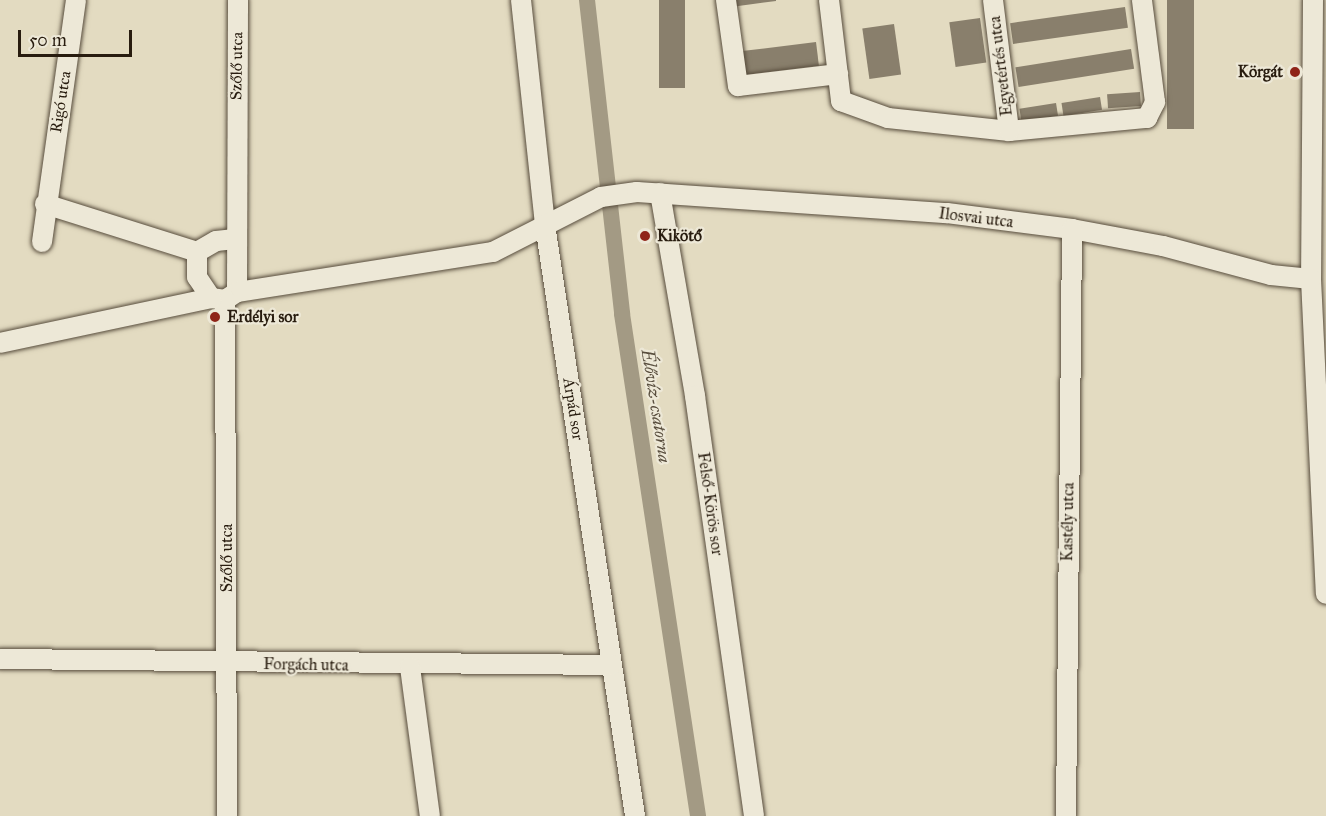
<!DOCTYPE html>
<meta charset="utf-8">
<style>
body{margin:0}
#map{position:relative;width:1326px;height:816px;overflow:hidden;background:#e3dbc1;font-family:"IM FELL Great Primer",serif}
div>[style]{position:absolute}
.canal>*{height:16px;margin:-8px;padding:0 8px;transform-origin:8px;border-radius:8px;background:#a39a84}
.building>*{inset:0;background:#897f6c;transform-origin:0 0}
.roads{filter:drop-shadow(0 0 2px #574c3c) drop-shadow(0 0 2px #574c3c)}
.minor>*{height:20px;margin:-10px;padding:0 10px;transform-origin:10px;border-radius:10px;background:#ede8d7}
.dots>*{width:16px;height:16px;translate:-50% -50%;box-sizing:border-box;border:3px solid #ede8d7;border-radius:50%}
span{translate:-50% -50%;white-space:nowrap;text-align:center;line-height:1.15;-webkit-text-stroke:4.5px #ede8d7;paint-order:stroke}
.street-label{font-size:16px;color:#281c0f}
.poi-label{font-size:16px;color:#281c0f;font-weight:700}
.right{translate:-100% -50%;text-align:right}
.left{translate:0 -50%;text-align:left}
.water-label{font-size:18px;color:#594e3e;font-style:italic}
.scale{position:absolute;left:18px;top:30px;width:114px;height:27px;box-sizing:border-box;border:3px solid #281c0f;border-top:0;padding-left:8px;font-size:18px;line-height:21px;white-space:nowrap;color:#281c0f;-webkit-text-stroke:4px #ede8d7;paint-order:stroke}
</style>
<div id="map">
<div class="canal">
<div style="left:587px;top:0;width:316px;rotate:83.6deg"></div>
<div style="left:622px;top:314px;width:508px;rotate:81.39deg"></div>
</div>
<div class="building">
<div style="left:659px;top:0;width:26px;height:88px"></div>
<div style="clip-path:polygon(730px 0,776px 0,776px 1px,731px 7px)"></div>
<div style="left:1167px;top:0;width:27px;height:129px"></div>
<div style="left:1125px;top:7px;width:21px;height:116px;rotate:82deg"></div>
<div style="left:980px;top:18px;width:45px;height:31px;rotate:82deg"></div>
<div style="left:894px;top:24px;width:51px;height:32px;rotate:82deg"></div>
<div style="left:816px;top:42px;width:24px;height:81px;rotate:83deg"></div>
<div style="left:1131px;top:49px;width:20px;height:117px;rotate:81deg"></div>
<div style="left:1140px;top:92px;width:14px;height:33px;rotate:86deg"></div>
<div style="left:1100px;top:97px;width:13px;height:39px;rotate:81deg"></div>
<div style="left:1056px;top:103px;width:13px;height:37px;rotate:81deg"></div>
</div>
<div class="roads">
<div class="minor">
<div style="left:521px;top:0;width:226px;rotate:83.9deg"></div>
<div style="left:545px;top:225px;width:598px;rotate:81.34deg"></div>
<div style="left:726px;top:0;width:87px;rotate:82.1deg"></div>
<div style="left:738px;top:86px;width:101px;rotate:-6.8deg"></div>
<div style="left:829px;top:0;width:102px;rotate:83.2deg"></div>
<div style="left:841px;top:101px;width:50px;rotate:19.9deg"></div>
<div style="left:888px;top:118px;width:122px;rotate:6.1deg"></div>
<div style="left:1009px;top:131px;width:139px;rotate:-5.4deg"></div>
<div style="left:1147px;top:118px;width:18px;rotate:-63deg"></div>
<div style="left:1155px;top:102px;width:103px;rotate:-97.3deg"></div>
<div style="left:993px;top:0;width:132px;rotate:83deg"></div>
<div style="left:1313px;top:0;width:279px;rotate:90.4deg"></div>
<div style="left:1311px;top:279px;width:315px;rotate:87.3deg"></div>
<div style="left:660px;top:193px;width:206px;rotate:80.2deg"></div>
<div style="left:695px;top:396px;width:424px;rotate:82deg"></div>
<div style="left:45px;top:204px;width:159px;rotate:17.5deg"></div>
<div style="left:235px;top:239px;width:19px;rotate:174deg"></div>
<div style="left:216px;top:241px;width:22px;rotate:150deg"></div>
<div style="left:197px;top:252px;width:25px;rotate:90deg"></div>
<div style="left:197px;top:277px;width:25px;rotate:56deg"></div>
<div style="left:211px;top:298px;width:14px;rotate:8deg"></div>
<div style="left:225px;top:300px;width:14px;rotate:-34deg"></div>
<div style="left:237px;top:292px;width:292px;rotate:-89.8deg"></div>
<div style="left:42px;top:242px;width:244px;rotate:-82deg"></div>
<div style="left:237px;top:292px;width:259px;rotate:-8.9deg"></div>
<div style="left:493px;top:252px;width:121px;rotate:-27deg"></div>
<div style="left:601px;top:197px;width:36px;rotate:-8deg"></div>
<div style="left:637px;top:192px;width:311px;rotate:3.9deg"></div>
<div style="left:947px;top:213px;width:126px;rotate:7.3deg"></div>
<div style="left:1072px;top:229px;width:93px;rotate:10.6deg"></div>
<div style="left:1163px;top:246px;width:112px;rotate:15deg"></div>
<div style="left:1271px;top:275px;width:40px;rotate:5.7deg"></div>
<div style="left:225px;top:300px;width:516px;rotate:89.78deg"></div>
<div style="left:0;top:343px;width:216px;rotate:-12deg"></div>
<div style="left:0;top:659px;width:611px;rotate:0.56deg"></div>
<div style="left:410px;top:667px;width:150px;rotate:82.4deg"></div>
<div style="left:1066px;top:816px;width:587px;rotate:-89.41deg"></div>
</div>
</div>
<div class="dots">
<div style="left:1295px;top:72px;background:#8f2418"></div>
<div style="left:645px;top:236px;background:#8f2418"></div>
<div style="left:215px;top:317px;background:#8f2418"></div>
</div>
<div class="street-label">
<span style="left:237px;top:66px;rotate:-89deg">Szőlő utca</span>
<span style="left:1001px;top:66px;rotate:-97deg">Egyetértés utca</span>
<span style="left:61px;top:102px;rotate:-81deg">Rigó utca</span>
<span style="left:976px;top:218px;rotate:7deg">Ilosvai utca</span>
<span style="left:573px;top:409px;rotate:81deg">Árpád sor</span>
<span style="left:710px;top:504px;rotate:82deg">Felső-Körös sor</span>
<span style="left:1068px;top:522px;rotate:-89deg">Kastély utca</span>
<span style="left:227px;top:558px;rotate:-90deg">Szőlő utca</span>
<span style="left:306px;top:665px;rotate:1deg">Forgách utca</span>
</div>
<div class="poi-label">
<span class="right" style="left:1283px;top:72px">Körgát</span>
<span class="left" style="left:657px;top:236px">Kikötő</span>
<span class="left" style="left:227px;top:317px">Erdélyi sor</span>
</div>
<div class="water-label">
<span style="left:656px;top:406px;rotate:81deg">Élővíz-csatorna</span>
</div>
<div class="scale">50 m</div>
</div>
